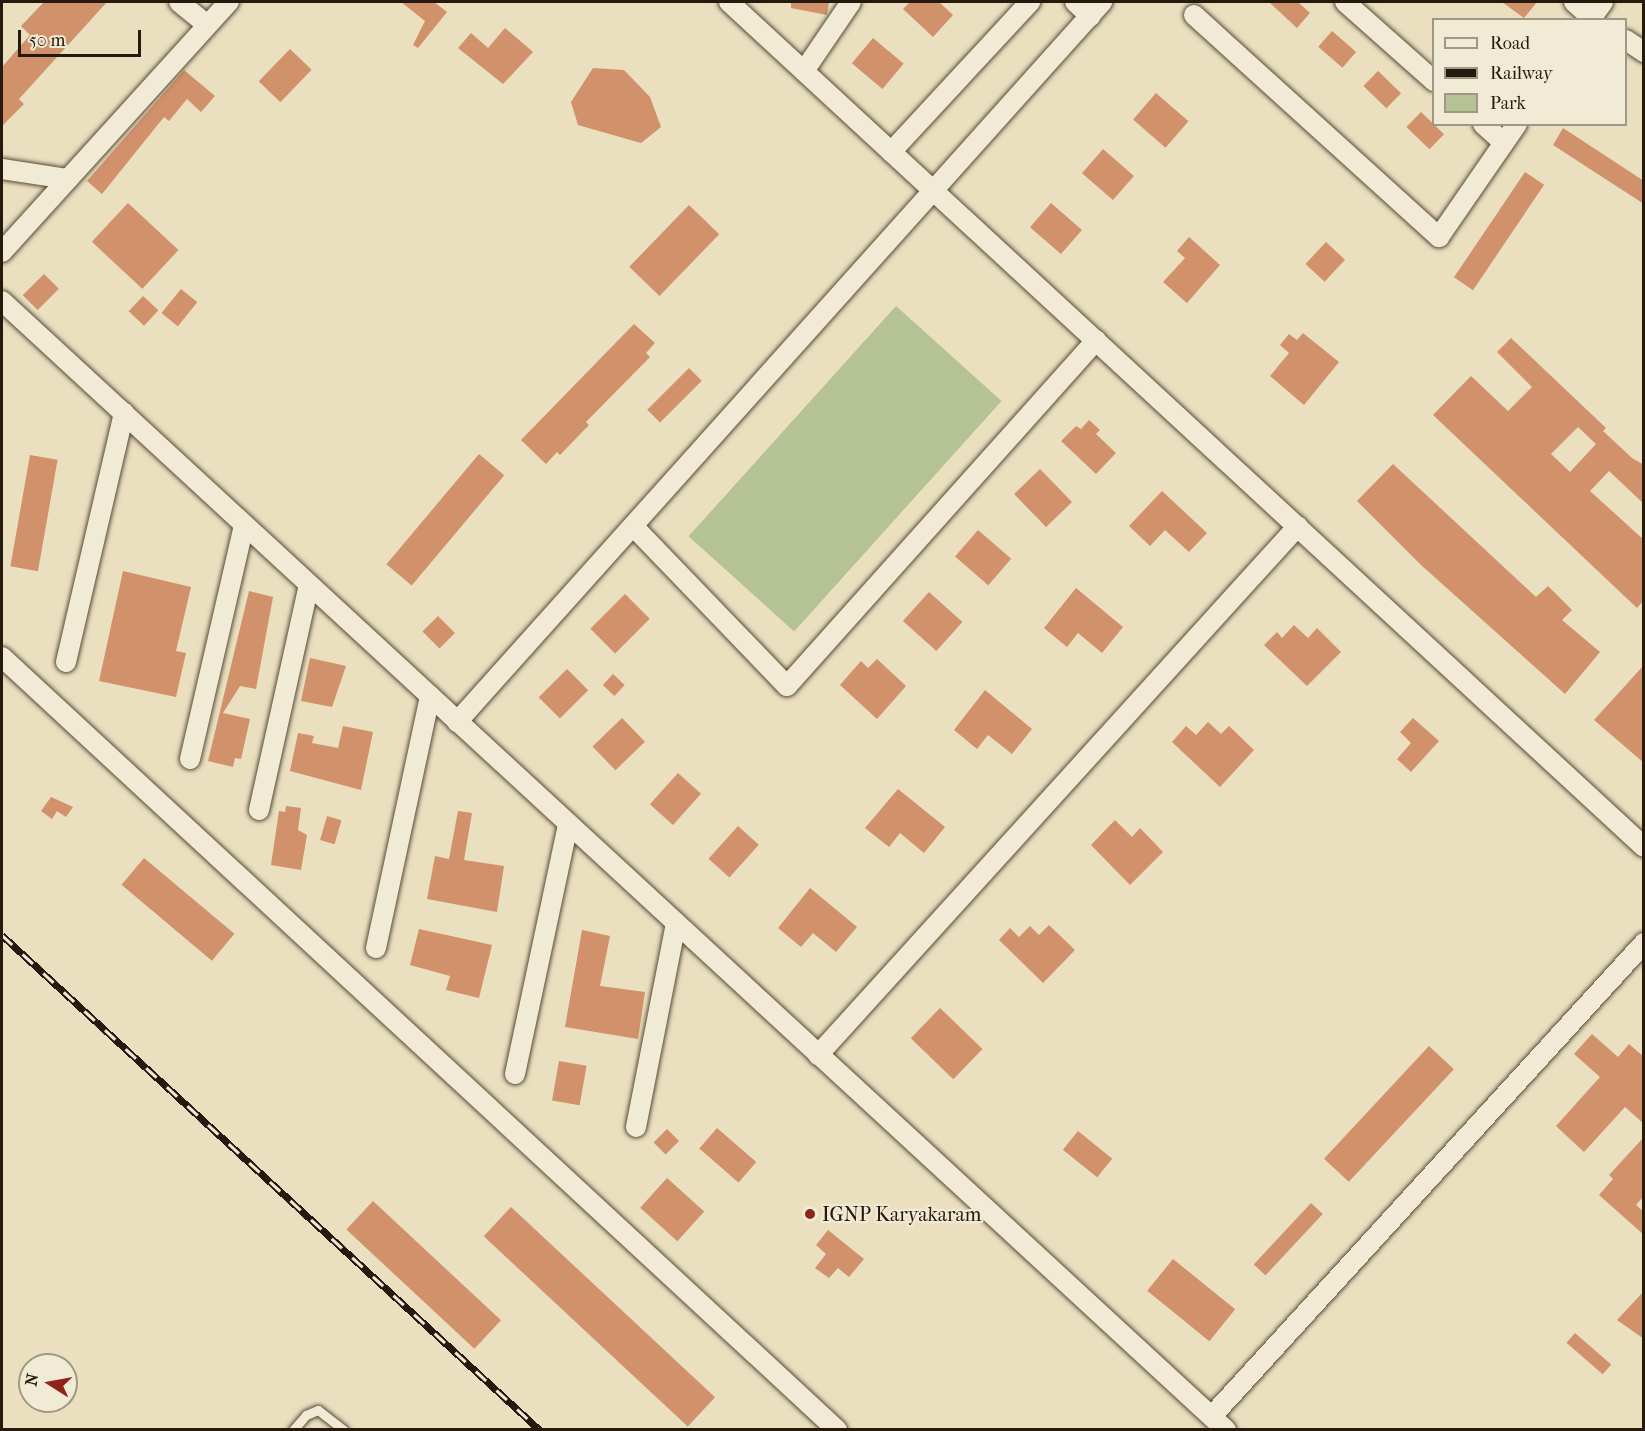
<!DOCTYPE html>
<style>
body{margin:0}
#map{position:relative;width:1645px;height:1431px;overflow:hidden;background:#eadfbe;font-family:"IM FELL French Canon",serif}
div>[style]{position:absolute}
.green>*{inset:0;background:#b4c294;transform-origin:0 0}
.building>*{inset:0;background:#d0916b;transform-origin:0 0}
.roads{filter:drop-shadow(0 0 2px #574b3b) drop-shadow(0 0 2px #574b3b)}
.service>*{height:9px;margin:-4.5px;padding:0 4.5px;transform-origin:4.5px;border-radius:4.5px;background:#f1ead5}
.minor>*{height:20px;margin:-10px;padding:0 10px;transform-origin:10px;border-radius:10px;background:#f1ead5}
.rail>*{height:7px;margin-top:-3.5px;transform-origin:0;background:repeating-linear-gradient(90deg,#f1ead5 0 14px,#261a0f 0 28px);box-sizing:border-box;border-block:2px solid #261a0f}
.dots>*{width:16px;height:16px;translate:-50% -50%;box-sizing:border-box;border:3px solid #f1ead5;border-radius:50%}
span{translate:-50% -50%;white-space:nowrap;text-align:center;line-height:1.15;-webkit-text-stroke:4.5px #f1ead5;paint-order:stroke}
.poi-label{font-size:20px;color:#261a0f}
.left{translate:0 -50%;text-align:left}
.frame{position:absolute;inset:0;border:3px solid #261a0f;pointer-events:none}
.legend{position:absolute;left:1432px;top:18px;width:195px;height:108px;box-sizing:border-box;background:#f1ead5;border:2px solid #a09786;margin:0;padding:8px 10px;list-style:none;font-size:18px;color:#261a0f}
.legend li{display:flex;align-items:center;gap:12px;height:30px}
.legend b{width:30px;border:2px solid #a09786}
.north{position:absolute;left:18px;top:1353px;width:60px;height:60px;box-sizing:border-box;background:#f1ead5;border:2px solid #a09786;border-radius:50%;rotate:281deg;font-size:16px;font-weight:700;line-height:24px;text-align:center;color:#261a0f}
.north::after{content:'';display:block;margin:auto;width:21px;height:27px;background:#8f2418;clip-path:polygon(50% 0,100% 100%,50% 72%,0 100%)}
.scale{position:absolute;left:18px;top:30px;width:123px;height:27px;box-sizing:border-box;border:3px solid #261a0f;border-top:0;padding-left:8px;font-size:18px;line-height:21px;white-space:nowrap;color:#261a0f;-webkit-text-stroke:4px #f1ead5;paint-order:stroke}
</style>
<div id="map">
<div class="green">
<div style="left:896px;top:306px;width:142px;height:310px;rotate:42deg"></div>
</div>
<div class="building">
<div style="clip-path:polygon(44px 2px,107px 2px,19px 99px,24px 104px,2px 126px,2px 67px,30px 35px,21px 26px)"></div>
<div style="clip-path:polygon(401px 2px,434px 2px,447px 12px,418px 48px,413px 45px,425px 21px)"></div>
<div style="clip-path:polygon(791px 2px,829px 2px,827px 15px,791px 8px)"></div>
<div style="clip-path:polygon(910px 2px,939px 2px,953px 15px,933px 37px,903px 9px)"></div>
<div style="clip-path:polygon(1269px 2px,1298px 2px,1310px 13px,1297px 28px)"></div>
<div style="clip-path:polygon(1502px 2px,1537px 2px,1524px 18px)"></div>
<div style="clip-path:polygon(505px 28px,533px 52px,503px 84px,458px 48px,471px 33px,488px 48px)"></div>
<div style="left:1332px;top:31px;width:32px;height:21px;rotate:41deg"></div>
<div style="left:873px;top:38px;width:40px;height:33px;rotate:40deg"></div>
<div style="left:290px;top:49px;width:30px;height:45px;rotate:44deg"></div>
<div style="clip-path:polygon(593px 68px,624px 70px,650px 97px,661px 127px,641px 143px,578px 125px,571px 102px)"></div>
<div style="clip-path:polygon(184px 70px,215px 96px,201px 112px,187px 99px,169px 121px,164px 117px,102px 194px,87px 181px)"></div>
<div style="left:1378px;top:71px;width:32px;height:21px;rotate:44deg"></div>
<div style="left:1156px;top:93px;width:43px;height:35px;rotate:41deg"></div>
<div style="left:1421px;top:112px;width:32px;height:21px;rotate:44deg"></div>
<div style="clip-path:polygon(1563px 128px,1644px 181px,1644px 204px,1553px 145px)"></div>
<div style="left:1103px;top:149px;width:41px;height:32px;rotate:41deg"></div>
<div style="left:1525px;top:172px;width:23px;height:127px;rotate:34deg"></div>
<div style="left:128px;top:203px;width:69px;height:53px;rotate:43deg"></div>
<div style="left:1051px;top:203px;width:41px;height:32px;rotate:41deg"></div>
<div style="left:689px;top:205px;width:42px;height:86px;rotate:44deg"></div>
<div style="clip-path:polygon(1189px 237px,1220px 265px,1187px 303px,1163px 282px,1185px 258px,1177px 251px)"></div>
<div style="left:1326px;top:242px;width:26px;height:30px;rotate:43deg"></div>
<div style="left:44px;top:274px;width:21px;height:30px;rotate:45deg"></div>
<div style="left:181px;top:289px;width:21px;height:31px;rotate:39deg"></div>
<div style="left:143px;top:296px;width:21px;height:21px;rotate:43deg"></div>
<div style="clip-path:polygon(634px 324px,655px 343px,646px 353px,650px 357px,586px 422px,589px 425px,560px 455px,557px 452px,546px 464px,521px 440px)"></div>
<div style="clip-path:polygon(1303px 333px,1339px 362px,1304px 405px,1270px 376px,1289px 353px,1280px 345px,1289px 334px,1297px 340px)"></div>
<div style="clip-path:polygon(evenodd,1511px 338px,1606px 428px,1603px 431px,1632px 458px,1644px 465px,1644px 504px,1609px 471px,1590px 491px,1644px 540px,1644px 600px,1637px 608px,1433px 415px,1471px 376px,1508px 411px,1532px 387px,1497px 352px,1511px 338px,1578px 427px,1596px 444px,1570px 472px,1551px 454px,1578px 427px)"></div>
<div style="left:689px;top:368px;width:18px;height:59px;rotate:45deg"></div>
<div style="clip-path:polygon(1089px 420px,1100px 430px,1096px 434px,1116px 453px,1096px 474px,1061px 441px,1076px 426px,1081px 429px)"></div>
<div style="left:479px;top:454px;width:33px;height:144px;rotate:40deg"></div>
<div style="left:30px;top:455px;width:28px;height:113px;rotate:10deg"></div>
<div style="clip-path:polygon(1393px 464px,1536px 597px,1548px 586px,1572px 610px,1562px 620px,1600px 652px,1565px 694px,1421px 565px,1357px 501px)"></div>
<div style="left:1040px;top:469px;width:46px;height:36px;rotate:46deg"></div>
<div style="clip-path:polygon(1162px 491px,1207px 533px,1189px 552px,1165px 530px,1150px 546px,1129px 526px)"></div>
<div style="left:978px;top:530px;width:44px;height:35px;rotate:41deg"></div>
<div style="clip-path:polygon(123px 571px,191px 587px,176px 651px,186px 653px,176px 697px,99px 681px)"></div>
<div style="clip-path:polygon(1076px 588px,1123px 627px,1102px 653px,1078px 633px,1067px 647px,1044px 628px)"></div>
<div style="clip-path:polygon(249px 591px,273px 597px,256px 689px,240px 686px,223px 713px,250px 719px,241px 759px,235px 758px,233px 767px,208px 761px)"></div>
<div style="left:929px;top:592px;width:45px;height:39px;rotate:42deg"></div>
<div style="left:625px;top:594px;width:35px;height:49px;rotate:45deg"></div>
<div style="left:438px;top:616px;width:24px;height:22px;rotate:45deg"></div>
<div style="clip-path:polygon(1294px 625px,1308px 638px,1317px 628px,1341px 652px,1307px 686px,1264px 645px,1277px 632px,1282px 638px)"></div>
<div style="clip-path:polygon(310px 658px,346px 666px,332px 707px,301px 701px)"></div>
<div style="clip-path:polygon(877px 659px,906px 686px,877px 719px,840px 685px,861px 661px,868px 668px)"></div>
<div style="clip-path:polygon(1644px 665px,1644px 763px,1594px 720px)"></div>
<div style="left:567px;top:669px;width:30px;height:40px;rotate:45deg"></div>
<div style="left:613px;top:674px;width:16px;height:15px;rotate:43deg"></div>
<div style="clip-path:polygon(985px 690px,1032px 729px,1012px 754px,988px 735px,977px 749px,954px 730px)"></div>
<div style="left:622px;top:718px;width:33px;height:41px;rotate:46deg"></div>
<div style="clip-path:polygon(1413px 718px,1439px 741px,1411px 772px,1397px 759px,1411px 743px,1400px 732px)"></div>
<div style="clip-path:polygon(1208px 722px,1221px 734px,1229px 726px,1254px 750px,1220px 787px,1172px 742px,1186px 726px,1196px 735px)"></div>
<div style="clip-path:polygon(343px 726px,373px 732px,361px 790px,290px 771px,298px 733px,314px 736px,312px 743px,338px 748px)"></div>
<div style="left:678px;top:773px;width:31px;height:42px;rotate:42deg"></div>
<div style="clip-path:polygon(898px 789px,945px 827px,924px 853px,900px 833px,889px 847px,865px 828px)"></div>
<div style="clip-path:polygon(51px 797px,73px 807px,66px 817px,57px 811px,52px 819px,41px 811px)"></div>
<div style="clip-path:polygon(286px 806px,301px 808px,298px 830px,307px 835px,301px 870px,271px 865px,279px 811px,285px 812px)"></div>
<div style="clip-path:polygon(458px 811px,472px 813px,464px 860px,504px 866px,497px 912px,427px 899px,435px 856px,449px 859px)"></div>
<div style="left:327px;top:816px;width:15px;height:25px;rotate:16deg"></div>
<div style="clip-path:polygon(1115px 820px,1132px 837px,1140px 828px,1163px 852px,1130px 885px,1091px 845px)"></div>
<div style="left:738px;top:826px;width:28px;height:44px;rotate:42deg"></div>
<div style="left:144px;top:858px;width:118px;height:35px;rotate:40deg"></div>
<div style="clip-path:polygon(810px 888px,857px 927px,836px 952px,813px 933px,801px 947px,778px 928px)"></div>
<div style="clip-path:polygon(1049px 925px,1075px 950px,1043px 983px,999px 940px,1010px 928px,1019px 937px,1030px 926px,1039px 935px)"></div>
<div style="clip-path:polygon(419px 929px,492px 945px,479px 998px,446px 990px,450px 976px,410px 965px)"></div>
<div style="clip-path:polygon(582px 930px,610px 936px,600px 986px,645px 992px,638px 1039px,565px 1027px)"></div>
<div style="left:940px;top:1008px;width:59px;height:42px;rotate:44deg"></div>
<div style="clip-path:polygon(1592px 1034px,1618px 1057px,1629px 1044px,1644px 1057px,1644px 1124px,1625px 1107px,1584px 1152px,1556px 1126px,1600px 1077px,1574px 1054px)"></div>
<div style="left:1429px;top:1046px;width:34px;height:154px;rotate:43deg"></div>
<div style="left:559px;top:1061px;width:28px;height:40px;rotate:10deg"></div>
<div style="left:717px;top:1128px;width:52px;height:27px;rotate:41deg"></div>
<div style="left:667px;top:1129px;width:17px;height:19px;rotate:45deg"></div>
<div style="left:1078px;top:1131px;width:44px;height:24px;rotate:39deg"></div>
<div style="clip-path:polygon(1644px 1137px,1644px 1196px,1636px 1205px,1644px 1212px,1644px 1235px,1599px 1195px,1613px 1179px,1609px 1175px)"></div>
<div style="left:667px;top:1178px;width:50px;height:40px;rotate:42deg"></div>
<div style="left:373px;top:1201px;width:175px;height:39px;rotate:43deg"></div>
<div style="left:1311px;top:1203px;width:16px;height:84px;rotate:43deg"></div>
<div style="left:511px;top:1207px;width:279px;height:40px;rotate:43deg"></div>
<div style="clip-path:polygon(828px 1230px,864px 1259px,849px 1277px,838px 1268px,829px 1278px,815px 1268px,826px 1254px,816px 1245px)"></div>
<div style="left:1173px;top:1259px;width:80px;height:41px;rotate:39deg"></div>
<div style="clip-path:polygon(1644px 1291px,1644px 1339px,1617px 1320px)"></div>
<div style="left:1575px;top:1333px;width:48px;height:13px;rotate:41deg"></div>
</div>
<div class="roads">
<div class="service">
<div style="left:293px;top:1430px;width:20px;rotate:-49deg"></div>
<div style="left:306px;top:1415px;width:13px;rotate:-23deg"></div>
<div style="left:318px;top:1410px;width:33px;rotate:38deg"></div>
</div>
<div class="minor">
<div style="left:179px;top:2px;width:36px;rotate:39deg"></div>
<div style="left:729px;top:2px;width:1245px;rotate:42.72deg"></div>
<div style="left:1075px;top:2px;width:21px;rotate:43deg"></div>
<div style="left:1345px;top:2px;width:119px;rotate:41.6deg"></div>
<div style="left:1574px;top:2px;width:27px;rotate:42deg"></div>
<div style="left:1194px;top:15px;width:331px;rotate:42.2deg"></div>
<div style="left:1439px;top:237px;width:137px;rotate:-55.4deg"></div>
<div style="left:1590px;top:20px;width:22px;rotate:-54deg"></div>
<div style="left:1626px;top:40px;width:22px;rotate:34deg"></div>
<div style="left:804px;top:71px;width:83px;rotate:-55.7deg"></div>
<div style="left:1483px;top:124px;width:28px;rotate:42deg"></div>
<div style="left:891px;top:152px;width:205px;rotate:-47.2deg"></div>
<div style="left:2px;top:169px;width:67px;rotate:8.6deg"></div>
<div style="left:2px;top:252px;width:338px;rotate:-47.8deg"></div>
<div style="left:2px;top:301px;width:1665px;rotate:42.69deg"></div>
<div style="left:633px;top:526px;width:222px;rotate:46.1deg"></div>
<div style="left:787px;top:686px;width:464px;rotate:-48.2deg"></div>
<div style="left:2px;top:657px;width:1138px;rotate:42.79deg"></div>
<div style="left:66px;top:662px;width:256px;rotate:-76.9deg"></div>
<div style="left:457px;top:722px;width:967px;rotate:-48.14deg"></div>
<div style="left:190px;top:759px;width:240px;rotate:-77deg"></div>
<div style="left:259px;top:810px;width:230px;rotate:-77.5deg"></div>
<div style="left:376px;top:948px;width:258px;rotate:-77.9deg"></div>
<div style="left:818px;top:1055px;width:714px;rotate:-47.78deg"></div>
<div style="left:515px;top:1074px;width:256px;rotate:-78deg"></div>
<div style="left:636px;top:1127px;width:208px;rotate:-78.9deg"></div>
<div style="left:1212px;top:1416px;width:641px;rotate:-47.59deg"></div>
</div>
</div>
<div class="rail">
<div style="left:2px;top:935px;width:731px;rotate:42.62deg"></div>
</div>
<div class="dots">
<div style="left:810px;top:1214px;background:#8f2418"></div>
</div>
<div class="poi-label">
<span class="left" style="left:822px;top:1214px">IGNP Karyakaram</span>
</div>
<div class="frame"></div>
<ul class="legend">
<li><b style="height:8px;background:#f1ead5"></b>Road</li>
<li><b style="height:8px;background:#261a0f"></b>Railway</li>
<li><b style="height:16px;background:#b4c294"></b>Park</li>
</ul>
<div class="north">N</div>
<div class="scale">50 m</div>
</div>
